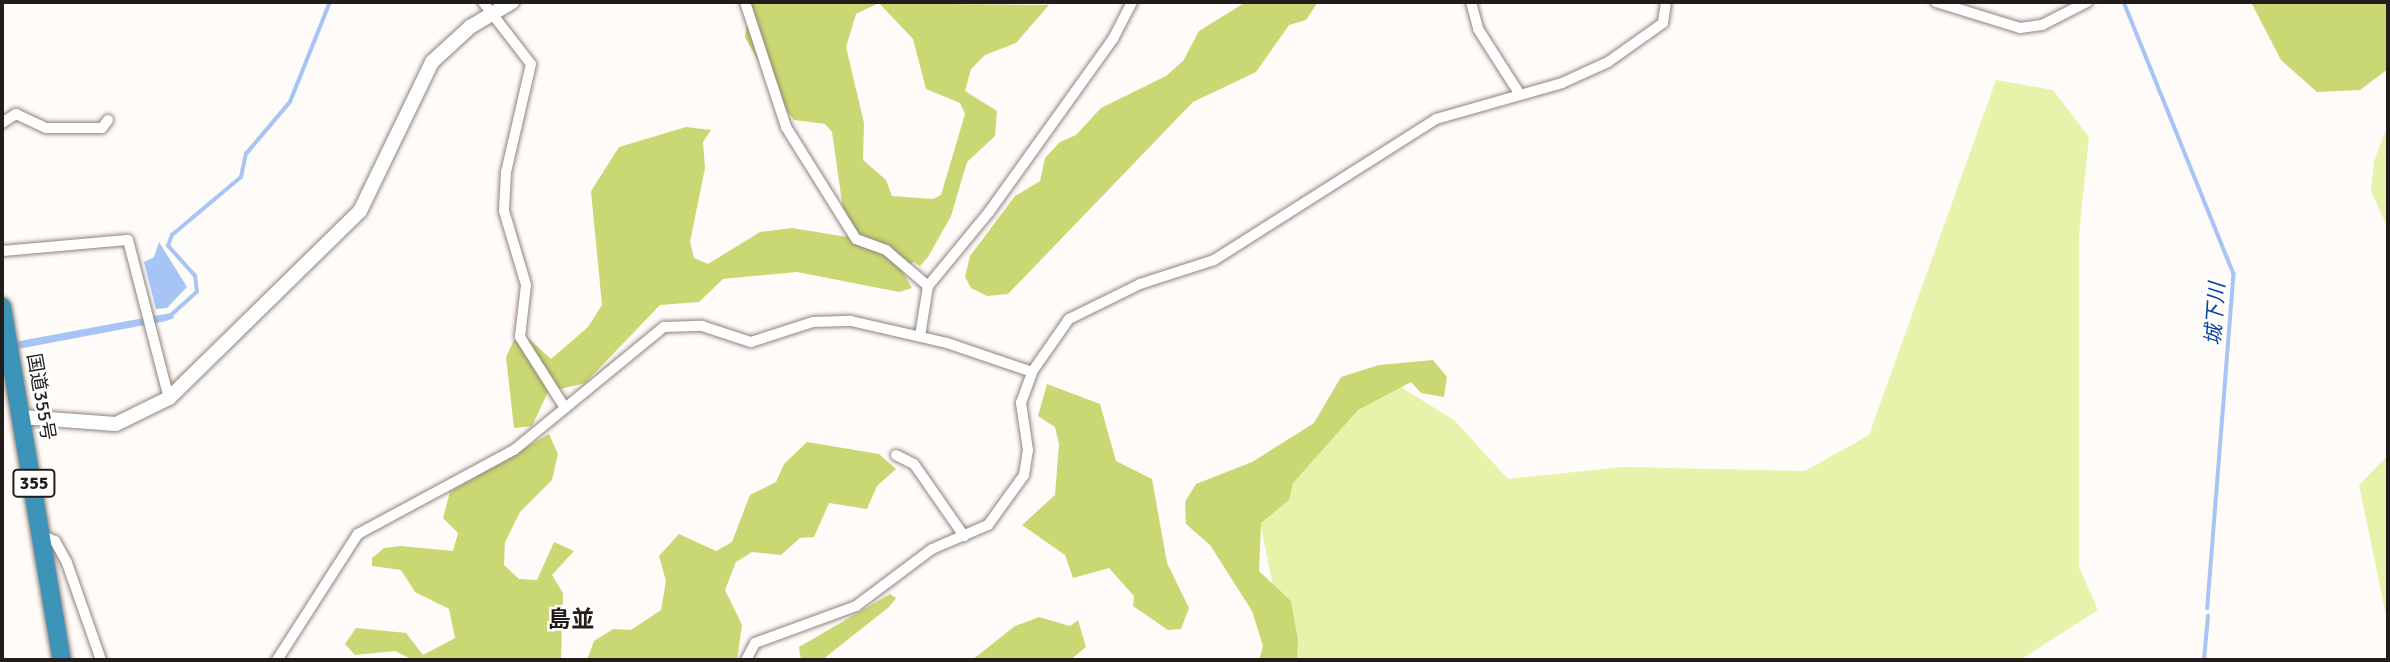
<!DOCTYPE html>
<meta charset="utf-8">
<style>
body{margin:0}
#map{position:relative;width:2390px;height:662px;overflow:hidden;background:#fefbf9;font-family:Signika,"Noto Sans JP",sans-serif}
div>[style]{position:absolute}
.green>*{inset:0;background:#e7f3ab}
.forest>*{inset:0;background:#c9d872}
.water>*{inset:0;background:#a6c5f5}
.stream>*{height:3.5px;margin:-1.75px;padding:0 1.75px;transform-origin:1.75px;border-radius:1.75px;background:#a6c5f5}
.roads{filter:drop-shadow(0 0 2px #90837b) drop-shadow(0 0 2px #90837b)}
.street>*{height:10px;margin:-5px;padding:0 5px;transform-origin:5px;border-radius:5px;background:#fff}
.secondary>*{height:14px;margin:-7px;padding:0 7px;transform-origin:7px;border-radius:7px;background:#fff}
.highway>*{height:18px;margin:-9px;padding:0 9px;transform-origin:9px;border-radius:9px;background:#3c94b9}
span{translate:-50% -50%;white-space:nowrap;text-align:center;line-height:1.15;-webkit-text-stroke:5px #fff;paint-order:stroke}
.shield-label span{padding:2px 5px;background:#fff;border:2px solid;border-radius:5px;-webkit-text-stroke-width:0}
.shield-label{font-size:18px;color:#221d1a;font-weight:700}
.street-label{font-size:19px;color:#221d1a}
.water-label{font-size:21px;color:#09449e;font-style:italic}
.quarter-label{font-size:23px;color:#221d1a;font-weight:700}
.frame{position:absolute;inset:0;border:4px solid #221d1a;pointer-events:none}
</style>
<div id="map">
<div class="green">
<div style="clip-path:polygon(1996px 80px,2053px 90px,2089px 137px,2079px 235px,2079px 567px,2098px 610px,2020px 660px,1278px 660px,1282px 629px,1255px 499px,1386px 378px,1454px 420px,1508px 479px,1623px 467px,1805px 471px,1869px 435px)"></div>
<div style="clip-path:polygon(2388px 125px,2388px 229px,2371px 191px,2374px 161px)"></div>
<div style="clip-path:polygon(2388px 455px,2388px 625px,2359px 485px)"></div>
</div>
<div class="forest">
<div style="clip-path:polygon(evenodd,750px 2px,1049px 5px,1016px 43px,985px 55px,971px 69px,965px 91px,997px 111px,995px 136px,967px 162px,951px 216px,928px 257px,920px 266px,914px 262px,901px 269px,912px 288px,899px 292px,797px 272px,723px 279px,699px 302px,660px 305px,585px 383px,548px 392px,532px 426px,514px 428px,506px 357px,514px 340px,529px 339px,551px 359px,588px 327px,602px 305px,591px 191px,619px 147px,686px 127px,711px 130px,703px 142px,705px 168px,690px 242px,694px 258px,708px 264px,760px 232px,792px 228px,847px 237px,832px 132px,825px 124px,794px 120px,782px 104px,745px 37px,750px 2px,879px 3px,913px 39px,926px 89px,960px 103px,965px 114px,941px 195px,933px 199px,892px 196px,886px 180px,863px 160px,864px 123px,846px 47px,856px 14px,879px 3px)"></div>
<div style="clip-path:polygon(1246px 2px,1318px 2px,1306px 20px,1289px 25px,1256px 72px,1193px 102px,1008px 294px,987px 296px,971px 288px,965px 277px,970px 256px,1015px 196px,1040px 181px,1045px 158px,1060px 142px,1076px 135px,1101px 108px,1166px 76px,1183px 61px,1199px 31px)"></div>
<div style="clip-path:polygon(2251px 2px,2388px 2px,2388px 69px,2360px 90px,2317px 92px,2281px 60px)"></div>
<div style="clip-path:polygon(1433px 360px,1447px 377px,1444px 397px,1421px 393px,1411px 382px,1358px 410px,1293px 483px,1289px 500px,1261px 523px,1259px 571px,1291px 601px,1298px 640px,1297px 660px,1259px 660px,1263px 646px,1252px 611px,1210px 545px,1186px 524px,1185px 502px,1196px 484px,1252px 462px,1314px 423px,1341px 377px,1379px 365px)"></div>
<div style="clip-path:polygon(1047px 384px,1100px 404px,1116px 461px,1152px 479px,1167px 563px,1189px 608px,1181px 629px,1168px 630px,1133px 606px,1134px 596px,1109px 568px,1073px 578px,1065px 555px,1022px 525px,1055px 495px,1059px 444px,1055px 427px,1038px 416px)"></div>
<div style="clip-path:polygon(549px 434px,558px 454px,552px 480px,520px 512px,505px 542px,504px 565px,519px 579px,537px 580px,554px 542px,574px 551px,552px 575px,563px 593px,561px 660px,413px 660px,395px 651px,355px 655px,345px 644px,356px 628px,406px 633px,423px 655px,455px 638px,449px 609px,415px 592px,401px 570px,372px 566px,372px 558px,384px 548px,401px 546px,453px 551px,458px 533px,443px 518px,450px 492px)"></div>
<div style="clip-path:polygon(807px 442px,879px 454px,896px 469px,877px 486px,867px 509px,829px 503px,814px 537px,800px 538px,781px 555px,752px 552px,736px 562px,725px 590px,742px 625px,737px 660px,587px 660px,594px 641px,613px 629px,631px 630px,661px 610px,666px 581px,659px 556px,679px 534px,716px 551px,732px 542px,750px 495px,776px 482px,784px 464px)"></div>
<div style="clip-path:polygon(890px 594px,896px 598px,889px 607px,822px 660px,801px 660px,799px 647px)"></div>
<div style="clip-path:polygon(1039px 617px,1070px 626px,1078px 620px,1086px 647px,1070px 660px,972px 660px,1015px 626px)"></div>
</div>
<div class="water">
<div style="clip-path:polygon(159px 242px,187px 287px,167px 308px,156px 309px,144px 262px,154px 257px)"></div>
<div style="clip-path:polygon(171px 313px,174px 318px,166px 321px,2px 352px,2px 346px,25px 340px)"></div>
</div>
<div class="stream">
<div style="left:2124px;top:2px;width:293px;rotate:68deg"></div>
<div style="left:2234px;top:274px;width:335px;rotate:94.5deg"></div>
<div style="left:170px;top:316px;width:36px;rotate:-42deg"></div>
<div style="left:197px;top:292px;width:16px;rotate:-97deg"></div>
<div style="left:195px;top:276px;width:40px;rotate:-132deg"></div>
<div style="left:168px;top:246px;width:12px;rotate:-70deg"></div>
<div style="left:172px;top:235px;width:90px;rotate:-40deg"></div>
<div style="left:241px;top:177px;width:24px;rotate:-78deg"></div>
<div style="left:246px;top:154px;width:68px;rotate:-49.8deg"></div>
<div style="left:290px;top:102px;width:108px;rotate:-68.2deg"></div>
<div style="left:2204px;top:660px;width:44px;rotate:-84.8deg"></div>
</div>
<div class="roads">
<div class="street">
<div style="left:483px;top:2px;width:78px;rotate:52.3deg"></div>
<div style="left:531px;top:64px;width:111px;rotate:103deg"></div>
<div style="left:506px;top:172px;width:39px;rotate:93deg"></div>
<div style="left:504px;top:211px;width:77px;rotate:73.4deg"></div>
<div style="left:526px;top:285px;width:52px;rotate:96.6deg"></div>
<div style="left:520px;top:337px;width:84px;rotate:57.6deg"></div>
<div style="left:745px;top:2px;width:132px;rotate:71.8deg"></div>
<div style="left:786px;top:127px;width:132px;rotate:58deg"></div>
<div style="left:856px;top:239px;width:32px;rotate:20deg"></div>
<div style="left:886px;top:250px;width:55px;rotate:40.6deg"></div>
<div style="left:1471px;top:2px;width:28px;rotate:75deg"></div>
<div style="left:1478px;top:29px;width:76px;rotate:57.4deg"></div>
<div style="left:1936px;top:2px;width:88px;rotate:17.2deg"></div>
<div style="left:2020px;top:28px;width:22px;rotate:-8deg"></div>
<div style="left:2042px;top:25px;width:51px;rotate:-27.1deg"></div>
<div style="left:2px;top:123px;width:17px;rotate:-33deg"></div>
<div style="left:16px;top:114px;width:33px;rotate:25deg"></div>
<div style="left:46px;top:128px;width:56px"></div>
<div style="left:102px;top:128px;width:10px;rotate:-53deg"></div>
<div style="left:2px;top:251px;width:126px;rotate:-5deg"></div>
<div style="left:128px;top:240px;width:163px;rotate:75.5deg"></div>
<div style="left:920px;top:336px;width:51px;rotate:-80.9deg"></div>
<div style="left:928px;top:286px;width:96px;rotate:-50.5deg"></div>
<div style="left:989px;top:212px;width:213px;rotate:-54.4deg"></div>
<div style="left:1113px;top:39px;width:42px;rotate:-62.8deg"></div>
<div style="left:896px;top:455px;width:20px;rotate:27deg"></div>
<div style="left:914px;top:464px;width:88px;rotate:55.2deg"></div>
<div style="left:45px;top:537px;width:11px;rotate:22deg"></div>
<div style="left:55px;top:541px;width:25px;rotate:61deg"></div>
<div style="left:67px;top:563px;width:103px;rotate:70.7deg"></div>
<div style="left:277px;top:660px;width:150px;rotate:-57.3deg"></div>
<div style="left:358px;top:534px;width:177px;rotate:-28.3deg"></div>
<div style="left:514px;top:450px;width:194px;rotate:-39.4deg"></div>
<div style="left:664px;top:327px;width:38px;rotate:-2deg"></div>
<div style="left:702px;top:326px;width:52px;rotate:18.1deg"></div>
<div style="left:751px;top:342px;width:65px;rotate:-17.9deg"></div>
<div style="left:813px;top:322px;width:38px;rotate:-2deg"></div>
<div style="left:851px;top:321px;width:98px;rotate:12.9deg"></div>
<div style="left:947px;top:343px;width:90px;rotate:18.8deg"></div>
<div style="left:746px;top:660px;width:19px;rotate:-62deg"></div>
<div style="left:755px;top:643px;width:108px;rotate:-20.1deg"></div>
<div style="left:856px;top:606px;width:95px;rotate:-36.9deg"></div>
<div style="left:932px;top:549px;width:61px;rotate:-23.2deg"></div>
<div style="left:988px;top:525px;width:62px;rotate:-54.2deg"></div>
<div style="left:1024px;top:475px;width:25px;rotate:-81deg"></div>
<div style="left:1028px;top:450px;width:48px;rotate:-98.5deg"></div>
<div style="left:1021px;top:403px;width:33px;rotate:-70deg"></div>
<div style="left:1032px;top:372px;width:65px;rotate:-55.1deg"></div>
<div style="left:1069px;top:319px;width:79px;rotate:-26.2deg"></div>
<div style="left:1140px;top:284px;width:78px;rotate:-18deg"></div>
<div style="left:1214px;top:260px;width:263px;rotate:-32.4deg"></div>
<div style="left:1436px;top:119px;width:131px;rotate:-15.9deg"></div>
<div style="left:1562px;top:83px;width:51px;rotate:-24.5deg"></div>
<div style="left:1608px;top:62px;width:67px;rotate:-35.3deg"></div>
<div style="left:1663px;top:23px;width:21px;rotate:-82deg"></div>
</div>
<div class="secondary">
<div style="left:22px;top:417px;width:94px;rotate:4.3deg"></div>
<div style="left:116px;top:424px;width:59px;rotate:-26.1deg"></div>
<div style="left:169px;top:398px;width:267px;rotate:-44.4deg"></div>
<div style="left:360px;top:211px;width:165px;rotate:-64.2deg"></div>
<div style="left:432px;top:62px;width:52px;rotate:-42.6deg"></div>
<div style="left:470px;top:27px;width:49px;rotate:-30.8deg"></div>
</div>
<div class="highway">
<div style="left:2px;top:307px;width:358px;rotate:80.4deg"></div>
</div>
</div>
<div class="shield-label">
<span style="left:34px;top:483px">355</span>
</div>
<div class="street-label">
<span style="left:40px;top:397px;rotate:80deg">国道355号</span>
</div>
<div class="water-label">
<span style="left:2215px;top:314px;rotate:-86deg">城下川</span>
</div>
<div class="quarter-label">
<span style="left:571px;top:620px">島並</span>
</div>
<div class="frame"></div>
</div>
